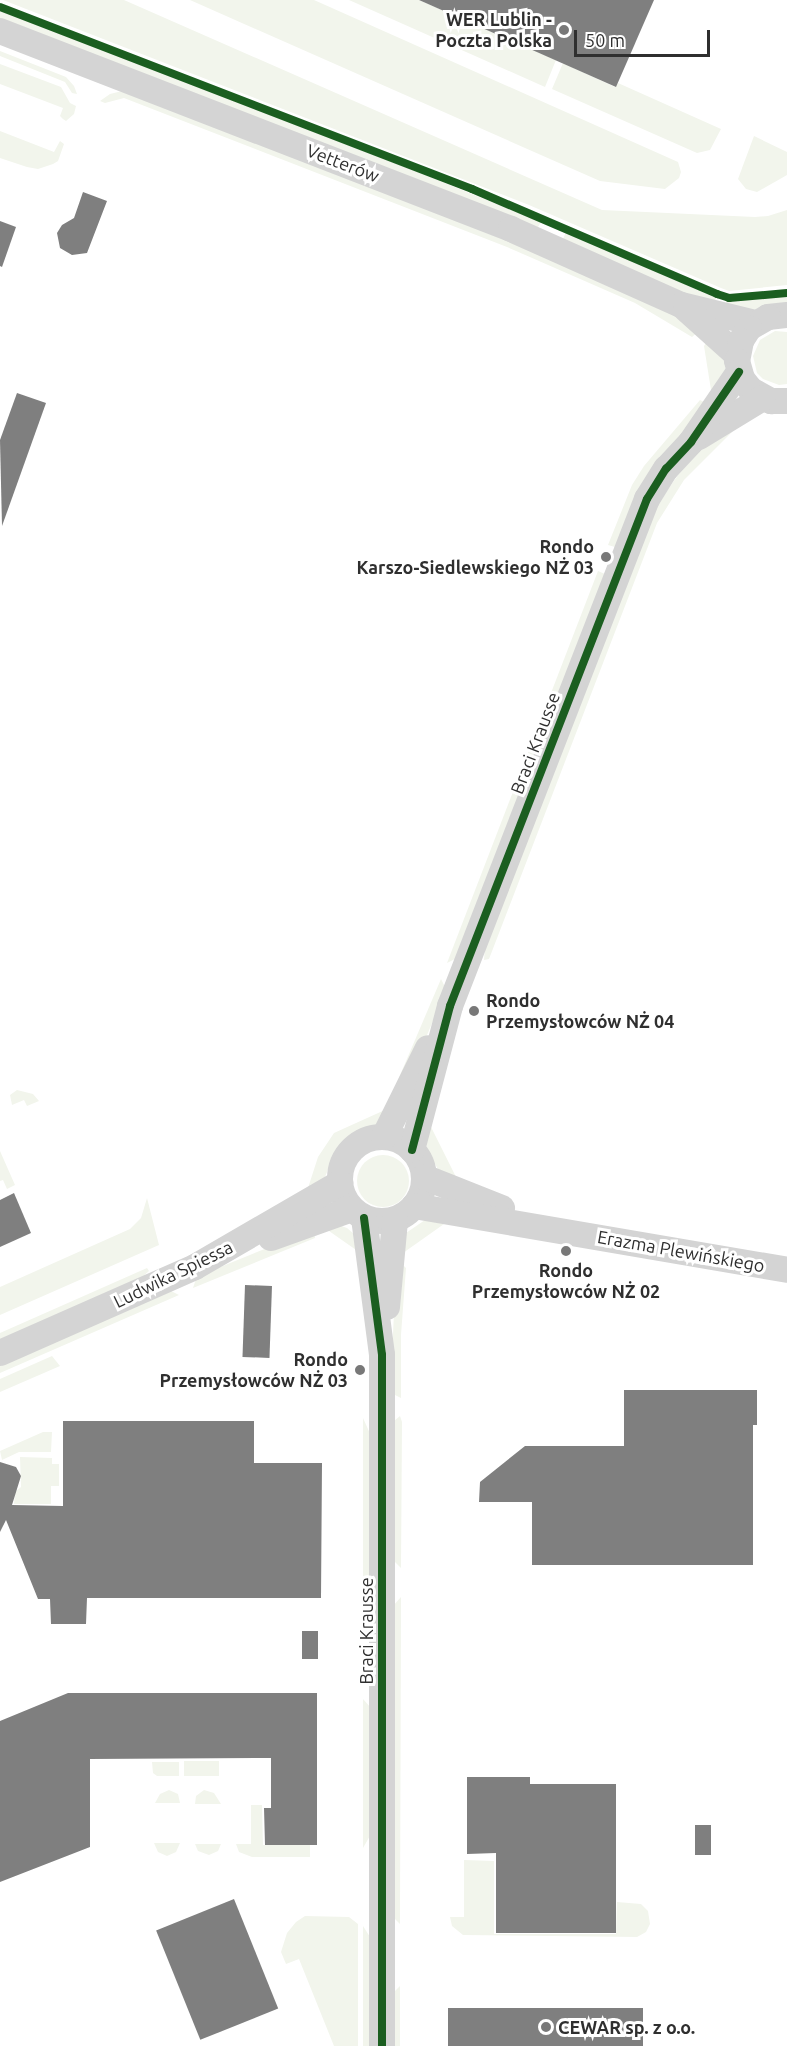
<!DOCTYPE html>
<meta charset="utf-8">
<style>
body{margin:0}
#map{position:relative;width:787px;height:2046px;overflow:hidden;background:#fff;font-family:Ubuntu,sans-serif}
div>[style]{position:absolute}
.green>*{inset:0;background:#f2f5ec;transform-origin:0 0}
.round{border-radius:50%}
.building>*{inset:0;background:#7f7f7f;transform-origin:0 0}
.minor>*{height:26px;margin:-13px;padding:0 13px;transform-origin:13px;border-radius:13px;background:#d4d4d4}
.minor>.ring{margin:-13px;padding:0;box-sizing:content-box;background:none;border:26px solid #d4d4d4;border-radius:50%}
.cycleway>*{height:8px;margin:-4px;padding:0 4px;transform-origin:4px;border-radius:4px;background:#1b5e20}
.dots>*{width:16px;height:16px;translate:-50% -50%;box-sizing:border-box;border:3px solid #fff;border-radius:50%}
span{translate:-50% -50%;white-space:nowrap;text-align:center;line-height:1.15;-webkit-text-stroke:6px #fff;paint-order:stroke}
.poi-label{font-size:18px;color:#2f2f2f;font-weight:700}
.right{translate:-100% -50%;text-align:right}
.left{translate:0 -50%;text-align:left}
.street-label{font-size:18px;color:#2f2f2f}
.scale{position:absolute;left:574px;top:30px;width:136px;height:27px;box-sizing:border-box;border:3px solid #2f2f2f;border-top:0;padding-left:8px;font-size:18px;line-height:21px;white-space:nowrap;color:#2f2f2f;-webkit-text-stroke:4px #fff;paint-order:stroke}
</style>
<div id="map">
<div class="green">
<div style="clip-path:polygon(3px 0,124px 0,602px 210px,755px 217px,768px 216px,787px 210px,787px 285px,729px 291px,721px 288px,529px 205px)"></div>
<div style="clip-path:polygon(190px 0,314px 0,678px 162px,681px 172px,679px 178px,665px 189px,600px 181px)"></div>
<div style="clip-path:polygon(349px 0,419px 0,556px 60px,545px 87px)"></div>
<div style="clip-path:polygon(0 10px,425px 175px,541px 222px,537px 229px,0 19px)"></div>
<div style="clip-path:polygon(0 51px,66px 77px,74px 86px,77px 94px,72px 93px,65px 82px,0 56px)"></div>
<div style="clip-path:polygon(563px 63px,615px 87px,618px 83px,721px 129px,710px 150px,697px 153px,552px 89px)"></div>
<div style="clip-path:polygon(0 64px,61px 87px,70px 103px,76px 106px,74px 114px,66px 121px,63px 119px,60px 116px,63px 108px,0 84px)"></div>
<div style="clip-path:polygon(122px 91px,472px 223px,673px 314px,699px 331px,692px 337px,635px 303px,507px 247px,124px 98px,105px 103px,100px 101px,110px 94px)"></div>
<div style="clip-path:polygon(0 131px,54px 152px,60px 141px,64px 144px,58px 161px,53px 164px,38px 169px,27px 167px,0 158px)"></div>
<div style="clip-path:polygon(754px 136px,787px 152px,787px 175px,757px 192px,746px 189px,738px 179px)"></div>
<div style="clip-path:polygon(566px 232px,716px 298px,712px 306px,563px 239px)"></div>
<div style="clip-path:polygon(787px 296px,787px 303px,765px 305px,749px 312px,723px 311px,726px 302px)"></div>
<div style="clip-path:polygon(775px 331px,787px 332px,787px 384px,779px 385px,763px 379px,757px 373px,753px 356px,760px 340px)"></div>
<div style="clip-path:polygon(709px 338px,725px 359px,726px 371px,716px 395px,711px 390px,704px 346px)"></div>
<div style="clip-path:polygon(700px 400px,708px 404px,615px 547px,608px 545px,632px 485px,644px 466px)"></div>
<div style="clip-path:polygon(733px 431px,684px 480px,657px 523px,489px 959px,484px 960px,485px 947px,654px 510px,678px 475px,703px 447px)"></div>
<div style="clip-path:polygon(598px 571px,605px 574px,455px 959px,447px 963px)"></div>
<div style="clip-path:polygon(441px 979px,445px 987px,436px 1014px,421px 1049px,392px 1094px)"></div>
<div style="clip-path:polygon(17px 1090px,33px 1094px,39px 1101px,27px 1106px,24px 1100px,12px 1105px,10px 1095px)"></div>
<div style="clip-path:polygon(387px 1109px,381px 1123px,352px 1135px,344px 1142px,335px 1152px,323px 1182px,308px 1188px,318px 1157px,334px 1133px)"></div>
<div style="clip-path:polygon(429px 1123px,457px 1179px,440px 1173px,430px 1155px,425px 1142px)"></div>
<div style="clip-path:polygon(0 1151px,15px 1185px,7px 1189px,3px 1180px,0 1181px)"></div>
<div class="round" style="left:357px;top:1155px;width:52px;height:52px"></div>
<div style="clip-path:polygon(147px 1198px,159px 1245px,0 1315px,0 1287px,130px 1229px,141px 1218px)"></div>
<div style="clip-path:polygon(425px 1220px,444px 1224px,403px 1253px,406px 1233px)"></div>
<div style="clip-path:polygon(336px 1224px,347px 1228px,354px 1234px,359px 1252px,329px 1231px,326px 1226px)"></div>
<div style="clip-path:polygon(314px 1229px,315px 1238px,193px 1288px,196px 1279px,208px 1272px)"></div>
<div style="clip-path:polygon(403px 1265px,406px 1268px,401px 1335px,401px 1398px,395px 1395px,393px 1389px,392px 1354px,394px 1313px)"></div>
<div style="clip-path:polygon(147px 1268px,149px 1271px,140px 1279px,0 1342px,0 1333px)"></div>
<div style="clip-path:polygon(171px 1291px,179px 1295px,0 1373px,0 1364px)"></div>
<div style="clip-path:polygon(52px 1356px,60px 1366px,0 1392px,0 1379px)"></div>
<div style="clip-path:polygon(400px 1416px,402px 1422px,401px 1568px,394px 1561px,394px 1421px)"></div>
<div style="clip-path:polygon(363px 1418px,372px 1438px,372px 1619px,363px 1632px)"></div>
<div style="clip-path:polygon(43px 1432px,52px 1432px,51px 1452px,19px 1452px,2px 1460px,0 1451px)"></div>
<div style="clip-path:polygon(20px 1457px,52px 1458px,52px 1464px,59px 1464px,59px 1486px,51px 1486px,51px 1504px,14px 1504px,15px 1492px,21px 1487px)"></div>
<div style="clip-path:polygon(401px 1597px,400px 1924px,394px 1918px,393px 1606px)"></div>
<div style="clip-path:polygon(363px 1699px,371px 1708px,371px 1834px,363px 1848px)"></div>
<div style="left:184px;top:1761px;width:35px;height:15px"></div>
<div style="clip-path:polygon(152px 1762px,179px 1762px,179px 1776px,157px 1776px,153px 1773px)"></div>
<div style="clip-path:polygon(169px 1790px,178px 1794px,180px 1803px,155px 1803px,160px 1794px)"></div>
<div style="clip-path:polygon(204px 1790px,214px 1793px,221px 1804px,195px 1804px,196px 1796px)"></div>
<div style="clip-path:polygon(251px 1805px,262px 1805px,263px 1845px,310px 1844px,310px 1857px,252px 1857px,239px 1852px,236px 1844px,251px 1844px)"></div>
<div style="clip-path:polygon(180px 1843px,176px 1852px,167px 1856px,158px 1852px,154px 1843px)"></div>
<div style="clip-path:polygon(195px 1844px,221px 1844px,218px 1851px,209px 1855px,198px 1851px)"></div>
<div style="clip-path:polygon(464px 1860px,494px 1861px,494px 1934px,616px 1934px,617px 1902px,641px 1904px,648px 1911px,650px 1924px,646px 1932px,637px 1937px,463px 1935px,452px 1926px,450px 1917px,464px 1917px)"></div>
<div style="clip-path:polygon(305px 1916px,349px 1917px,358px 1924px,358px 2046px,334px 2046px,299px 1959px,286px 1964px,281px 1952px,287px 1933px,296px 1922px)"></div>
<div style="clip-path:polygon(363px 1926px,370px 1937px,371px 2046px,363px 2046px)"></div>
<div style="clip-path:polygon(400px 1986px,400px 2046px,391px 2046px,395px 1991px)"></div>
</div>
<div class="building">
<div style="clip-path:polygon(419px 0,654px 0,616px 87px)"></div>
<div style="clip-path:polygon(83px 192px,107px 201px,87px 253px,72px 255px,60px 248px,57px 233px,62px 225px,74px 218px)"></div>
<div style="clip-path:polygon(0 221px,16px 227px,2px 267px,0 266px)"></div>
<div style="clip-path:polygon(17px 393px,46px 403px,2px 526px,0 440px)"></div>
<div style="clip-path:polygon(14px 1193px,31px 1233px,0 1247px,0 1200px)"></div>
<div style="left:245px;top:1285px;width:27px;height:72px;rotate:2deg"></div>
<div style="clip-path:polygon(624px 1390px,757px 1390px,757px 1425px,753px 1425px,753px 1565px,532px 1565px,532px 1502px,479px 1502px,480px 1482px,525px 1446px,624px 1446px)"></div>
<div style="clip-path:polygon(63px 1421px,254px 1421px,254px 1463px,322px 1463px,321px 1598px,87px 1598px,86px 1624px,51px 1624px,50px 1599px,38px 1599px,6px 1520px,0 1532px,0 1462px,16px 1467px,21px 1476px,12px 1505px,63px 1506px)"></div>
<div style="left:302px;top:1631px;width:16px;height:28px"></div>
<div style="clip-path:polygon(68px 1693px,317px 1693px,317px 1845px,265px 1845px,264px 1808px,271px 1808px,271px 1758px,90px 1759px,90px 1847px,0 1882px,0 1721px)"></div>
<div style="clip-path:polygon(467px 1777px,530px 1777px,530px 1784px,616px 1784px,616px 1933px,496px 1933px,496px 1853px,467px 1854px)"></div>
<div style="left:695px;top:1825px;width:16px;height:30px"></div>
<div style="left:234px;top:1899px;width:118px;height:84px;rotate:68deg"></div>
<div style="left:643px;top:2008px;width:38px;height:195px;rotate:90deg"></div>
</div>
<div class="minor">
<div style="left:0;top:31px;width:548px;rotate:21.18deg"></div>
<div style="left:511px;top:229px;width:186px;rotate:24.1deg"></div>
<div style="left:681px;top:305px;width:76px;rotate:13.7deg"></div>
<div style="left:686px;top:309px;width:69px;rotate:42deg"></div>
<div style="left:787px;top:315px;width:19px;rotate:174deg"></div>
<div style="left:768px;top:317px;width:22px;rotate:150deg"></div>
<div style="left:749px;top:328px;width:15px;rotate:122deg"></div>
<div style="left:741px;top:341px;width:20px;rotate:101deg"></div>
<div style="left:737px;top:361px;width:19px;rotate:74deg"></div>
<div style="left:742px;top:379px;width:14px;rotate:51deg"></div>
<div style="left:751px;top:390px;width:23px;rotate:29deg"></div>
<div style="left:771px;top:401px;width:16px"></div>
<div style="left:699px;top:437px;width:75px;rotate:-31.4deg"></div>
<div class="ring" style="left:340px;top:1137px;width:58px;height:58px"></div>
<div style="left:384px;top:1137px;width:99px;rotate:-63.7deg"></div>
<div style="left:412px;top:1150px;width:149px;rotate:-75.2deg"></div>
<div style="left:450px;top:1006px;width:544px;rotate:-68.77deg"></div>
<div style="left:647px;top:499px;width:36px;rotate:-58deg"></div>
<div style="left:666px;top:469px;width:37px;rotate:-47deg"></div>
<div style="left:691px;top:442px;width:85px;rotate:-55.6deg"></div>
<div style="left:424px;top:1177px;width:84px;rotate:21.7deg"></div>
<div style="left:414px;top:1206px;width:378px;rotate:9.7deg"></div>
<div style="left:364px;top:1218px;width:138px;rotate:82.5deg"></div>
<div style="left:382px;top:1355px;width:691px;rotate:90deg"></div>
<div style="left:271px;top:1238px;width:86px;rotate:-19.7deg"></div>
<div style="left:387px;top:1307px;width:87px;rotate:-84.7deg"></div>
<div style="left:0;top:1353px;width:213px;rotate:-23.8deg"></div>
<div style="left:195px;top:1267px;width:168px;rotate:-30.1deg"></div>
</div>
<div class="cycleway">
<div style="left:0;top:7px;width:506px;rotate:21.09deg"></div>
<div style="left:472px;top:189px;width:267px;rotate:23.2deg"></div>
<div style="left:717px;top:294px;width:13px;rotate:18deg"></div>
<div style="left:729px;top:298px;width:58px;rotate:-4.9deg"></div>
<div style="left:412px;top:1150px;width:149px;rotate:-75.2deg"></div>
<div style="left:450px;top:1006px;width:544px;rotate:-68.77deg"></div>
<div style="left:647px;top:499px;width:36px;rotate:-58deg"></div>
<div style="left:666px;top:469px;width:37px;rotate:-47deg"></div>
<div style="left:691px;top:442px;width:85px;rotate:-55.6deg"></div>
<div style="left:364px;top:1218px;width:138px;rotate:82.5deg"></div>
<div style="left:382px;top:1355px;width:691px;rotate:90deg"></div>
</div>
<div class="dots">
<div style="left:564px;top:30px;background:#787878"></div>
<div style="left:606px;top:557px;background:#787878"></div>
<div style="left:474px;top:1011px;background:#787878"></div>
<div style="left:566px;top:1251px;background:#787878"></div>
<div style="left:360px;top:1370px;background:#787878"></div>
<div style="left:546px;top:2027px;background:#787878"></div>
</div>
<div class="poi-label">
<span class="right" style="left:552px;top:30px">WER Lublin -<br>Poczta Polska</span>
<span class="right" style="left:594px;top:557px">Rondo<br>Karszo-Siedlewskiego NŻ 03</span>
<span class="left" style="left:486px;top:1011px">Rondo<br>Przemysłowców NŻ 04</span>
<span style="left:566px;top:1281px">Rondo<br>Przemysłowców NŻ 02</span>
<span class="right" style="left:348px;top:1370px">Rondo<br>Przemysłowców NŻ 03</span>
<span class="left" style="left:558px;top:2027px">CEWAR sp. z o.o.</span>
</div>
<div class="street-label">
<span style="left:343px;top:163px;rotate:21deg">Vetterów</span>
<span style="left:535px;top:743px;rotate:-69deg">Braci Krausse</span>
<span style="left:681px;top:1251px;rotate:10deg">Erazma Plewińskiego</span>
<span style="left:173px;top:1274px;rotate:-26deg">Ludwika Spiessa</span>
<span style="left:366px;top:1631px;rotate:-90deg">Braci Krausse</span>
</div>
<div class="scale">50 m</div>
</div>
